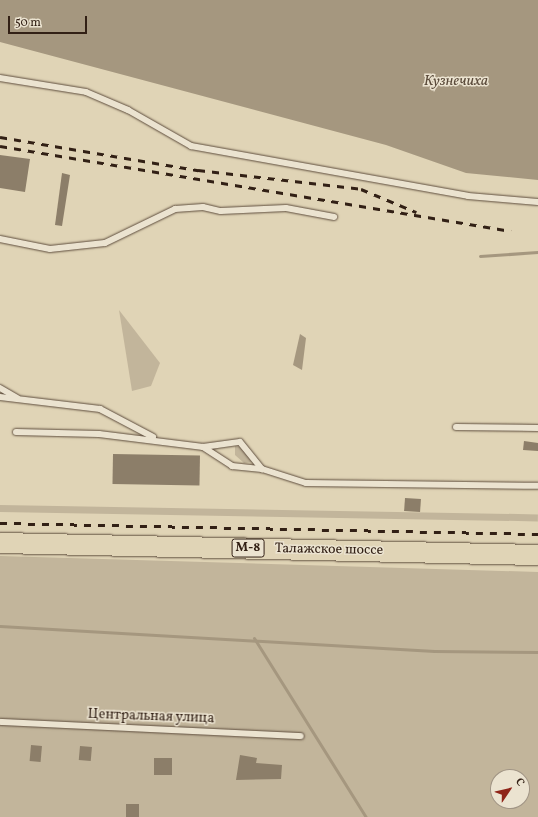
<!DOCTYPE html>
<meta charset="utf-8">
<style>
body{margin:0}
#map{position:relative;width:538px;height:817px;overflow:hidden;background:#e0d4b6;font-family:Vollkorn,serif}
div>[style]{position:absolute}
.green>*{inset:0;background:#c2b59b;transform-origin:0 0}
.water>*{inset:0;background:#a5977f}
.stream>*{height:3px;margin:-1.5px;padding:0 1.5px;transform-origin:1.5px;border-radius:1.5px;background:#a5977f}
.building>*{inset:0;background:#8c7e69;transform-origin:0 0}
.roads{filter:drop-shadow(0 0 1px #5e4d3d) drop-shadow(0 0 1px #5e4d3d)}
.lane>*{height:6px;margin:-3px;padding:0 3px;transform-origin:3px;border-radius:3px;background:#ebe3d0}
.primary>*{height:20px;margin:-10px;padding:0 10px;transform-origin:10px;border-radius:10px;background:#e0d4b6}
.rail>*{height:3px;margin-top:-1.5px;transform-origin:0;background:repeating-linear-gradient(90deg,#322015 0 7px,transparent 0 14px)}
span{translate:-50% -50%;white-space:nowrap;text-align:center;line-height:1.15;-webkit-text-stroke:3px #ebe3d0;paint-order:stroke}
.shield-label span{padding:1px 3px;background:#ebe3d0;border:1px solid;border-radius:3px;-webkit-text-stroke-width:0}
.shield-label{font-size:13px;color:#322015;font-weight:700}
.street-label{font-size:14px;color:#322015}
.water-label{font-size:15px;color:#5a4a3a;font-style:italic}
.north{position:absolute;left:490px;top:769px;width:40px;height:40px;box-sizing:border-box;background:#ebe3d0;border:1px solid #a19585;border-radius:50%;rotate:55deg;font-size:11px;font-weight:700;line-height:16px;text-align:center;color:#322015}
.north::after{content:'';display:block;margin:auto;width:14px;height:18px;background:#8f2418;clip-path:polygon(50% 0,100% 100%,50% 72%,0 100%)}
.scale{position:absolute;left:8px;top:16px;width:79px;height:18px;box-sizing:border-box;border:2px solid #322015;border-top:0;padding-left:5px;font-size:12px;line-height:14px;white-space:nowrap;color:#322015;-webkit-text-stroke:3px #ebe3d0;paint-order:stroke}
</style>
<div id="map">
<div class="green">
<div style="clip-path:polygon(119px 310px,160px 363px,151px 386px,132px 391px)"></div>
<div style="clip-path:polygon(235px 446px,240px 447px,254px 462px,244px 463px,235px 455px)"></div>
<div style="left:0;top:505px;width:538px;height:7px;rotate:1deg"></div>
<div style="clip-path:polygon(evenodd,0 556px,538px 572px,538px 817px,0 817px,0 556px,498px 777px,522px 777px,522px 801px,498px 801px,498px 777px)"></div>
</div>
<div class="water">
<div style="clip-path:polygon(0 0,538px 0,538px 180px,466px 173px,386px 145px,0 42px)"></div>
<div style="clip-path:polygon(300px 334px,306px 338px,302px 370px,293px 365px)"></div>
</div>
<div class="stream">
<div style="left:480px;top:256px;width:58px;rotate:-3.9deg"></div>
<div style="left:0;top:626px;width:435px;rotate:3.3deg"></div>
<div style="left:434px;top:651px;width:104px;rotate:0.6deg"></div>
<div style="left:254px;top:638px;width:211px;rotate:58deg"></div>
</div>
<div class="building">
<div style="clip-path:polygon(0 155px,30px 159px,25px 192px,0 188px)"></div>
<div style="clip-path:polygon(62px 173px,70px 175px,62px 226px,55px 225px)"></div>
<div style="clip-path:polygon(524px 441px,538px 443px,538px 451px,523px 450px)"></div>
<div style="left:113px;top:454px;width:87px;height:30px;rotate:1deg"></div>
<div style="left:405px;top:498px;width:16px;height:13px;rotate:4deg"></div>
<div style="left:31px;top:745px;width:11px;height:16px;rotate:5deg"></div>
<div style="left:80px;top:746px;width:12px;height:14px;rotate:5deg"></div>
<div style="clip-path:polygon(240px 755px,257px 758px,256px 763px,282px 765px,281px 779px,236px 780px)"></div>
<div style="left:154px;top:758px;width:18px;height:17px"></div>
<div style="left:126px;top:804px;width:13px;height:13px"></div>
</div>
<div class="roads">
<div class="lane">
<div style="left:0;top:78px;width:87px;rotate:9.2deg"></div>
<div style="left:86px;top:92px;width:46px;rotate:23.2deg"></div>
<div style="left:128px;top:110px;width:73px;rotate:29.7deg"></div>
<div style="left:191px;top:146px;width:281px;rotate:10.2deg"></div>
<div style="left:468px;top:196px;width:70px;rotate:4.9deg"></div>
<div style="left:0;top:239px;width:51px;rotate:11.3deg"></div>
<div style="left:50px;top:249px;width:55px;rotate:-6.2deg"></div>
<div style="left:105px;top:243px;width:78px;rotate:-25.9deg"></div>
<div style="left:175px;top:209px;width:28px;rotate:-4deg"></div>
<div style="left:203px;top:207px;width:18px;rotate:13deg"></div>
<div style="left:221px;top:211px;width:65px;rotate:-2.6deg"></div>
<div style="left:286px;top:208px;width:49px;rotate:10.6deg"></div>
<div style="left:0;top:388px;width:20px;rotate:30deg"></div>
<div style="left:0;top:397px;width:101px;rotate:6.8deg"></div>
<div style="left:100px;top:409px;width:60px;rotate:27.8deg"></div>
<div style="left:456px;top:427px;width:82px;rotate:0.7deg"></div>
<div style="left:16px;top:432px;width:83px;rotate:1.4deg"></div>
<div style="left:99px;top:434px;width:105px;rotate:7.1deg"></div>
<div style="left:203px;top:447px;width:35px;rotate:33deg"></div>
<div style="left:232px;top:466px;width:30px;rotate:6deg"></div>
<div style="left:262px;top:469px;width:46px;rotate:17.7deg"></div>
<div style="left:306px;top:483px;width:232px;rotate:0.7deg"></div>
<div style="left:203px;top:447px;width:37px;rotate:-8deg"></div>
<div style="left:240px;top:442px;width:35px;rotate:51deg"></div>
<div style="left:0;top:722px;width:301px;rotate:2.7deg"></div>
</div>
<div class="primary">
<div style="left:0;top:543px;width:538px;rotate:1.28deg"></div>
</div>
</div>
<div class="rail">
<div style="left:0;top:137px;width:201px;rotate:9.5deg"></div>
<div style="left:198px;top:170px;width:164px;rotate:6.6deg"></div>
<div style="left:361px;top:189px;width:60px;rotate:22.7deg"></div>
<div style="left:0;top:146px;width:518px;rotate:9.44deg"></div>
<div style="left:0;top:523px;width:538px;rotate:1.17deg"></div>
</div>
<div class="shield-label">
<span style="left:248px;top:548px">М-8</span>
</div>
<div class="street-label">
<span style="left:329px;top:550px;rotate:1deg">Талажское шоссе</span>
<span style="left:151px;top:717px;rotate:2deg">Центральная улица</span>
</div>
<div class="water-label">
<span style="left:456px;top:82px">Кузнечиха</span>
</div>
<div class="north">С</div>
<div class="scale">50 m</div>
</div>
